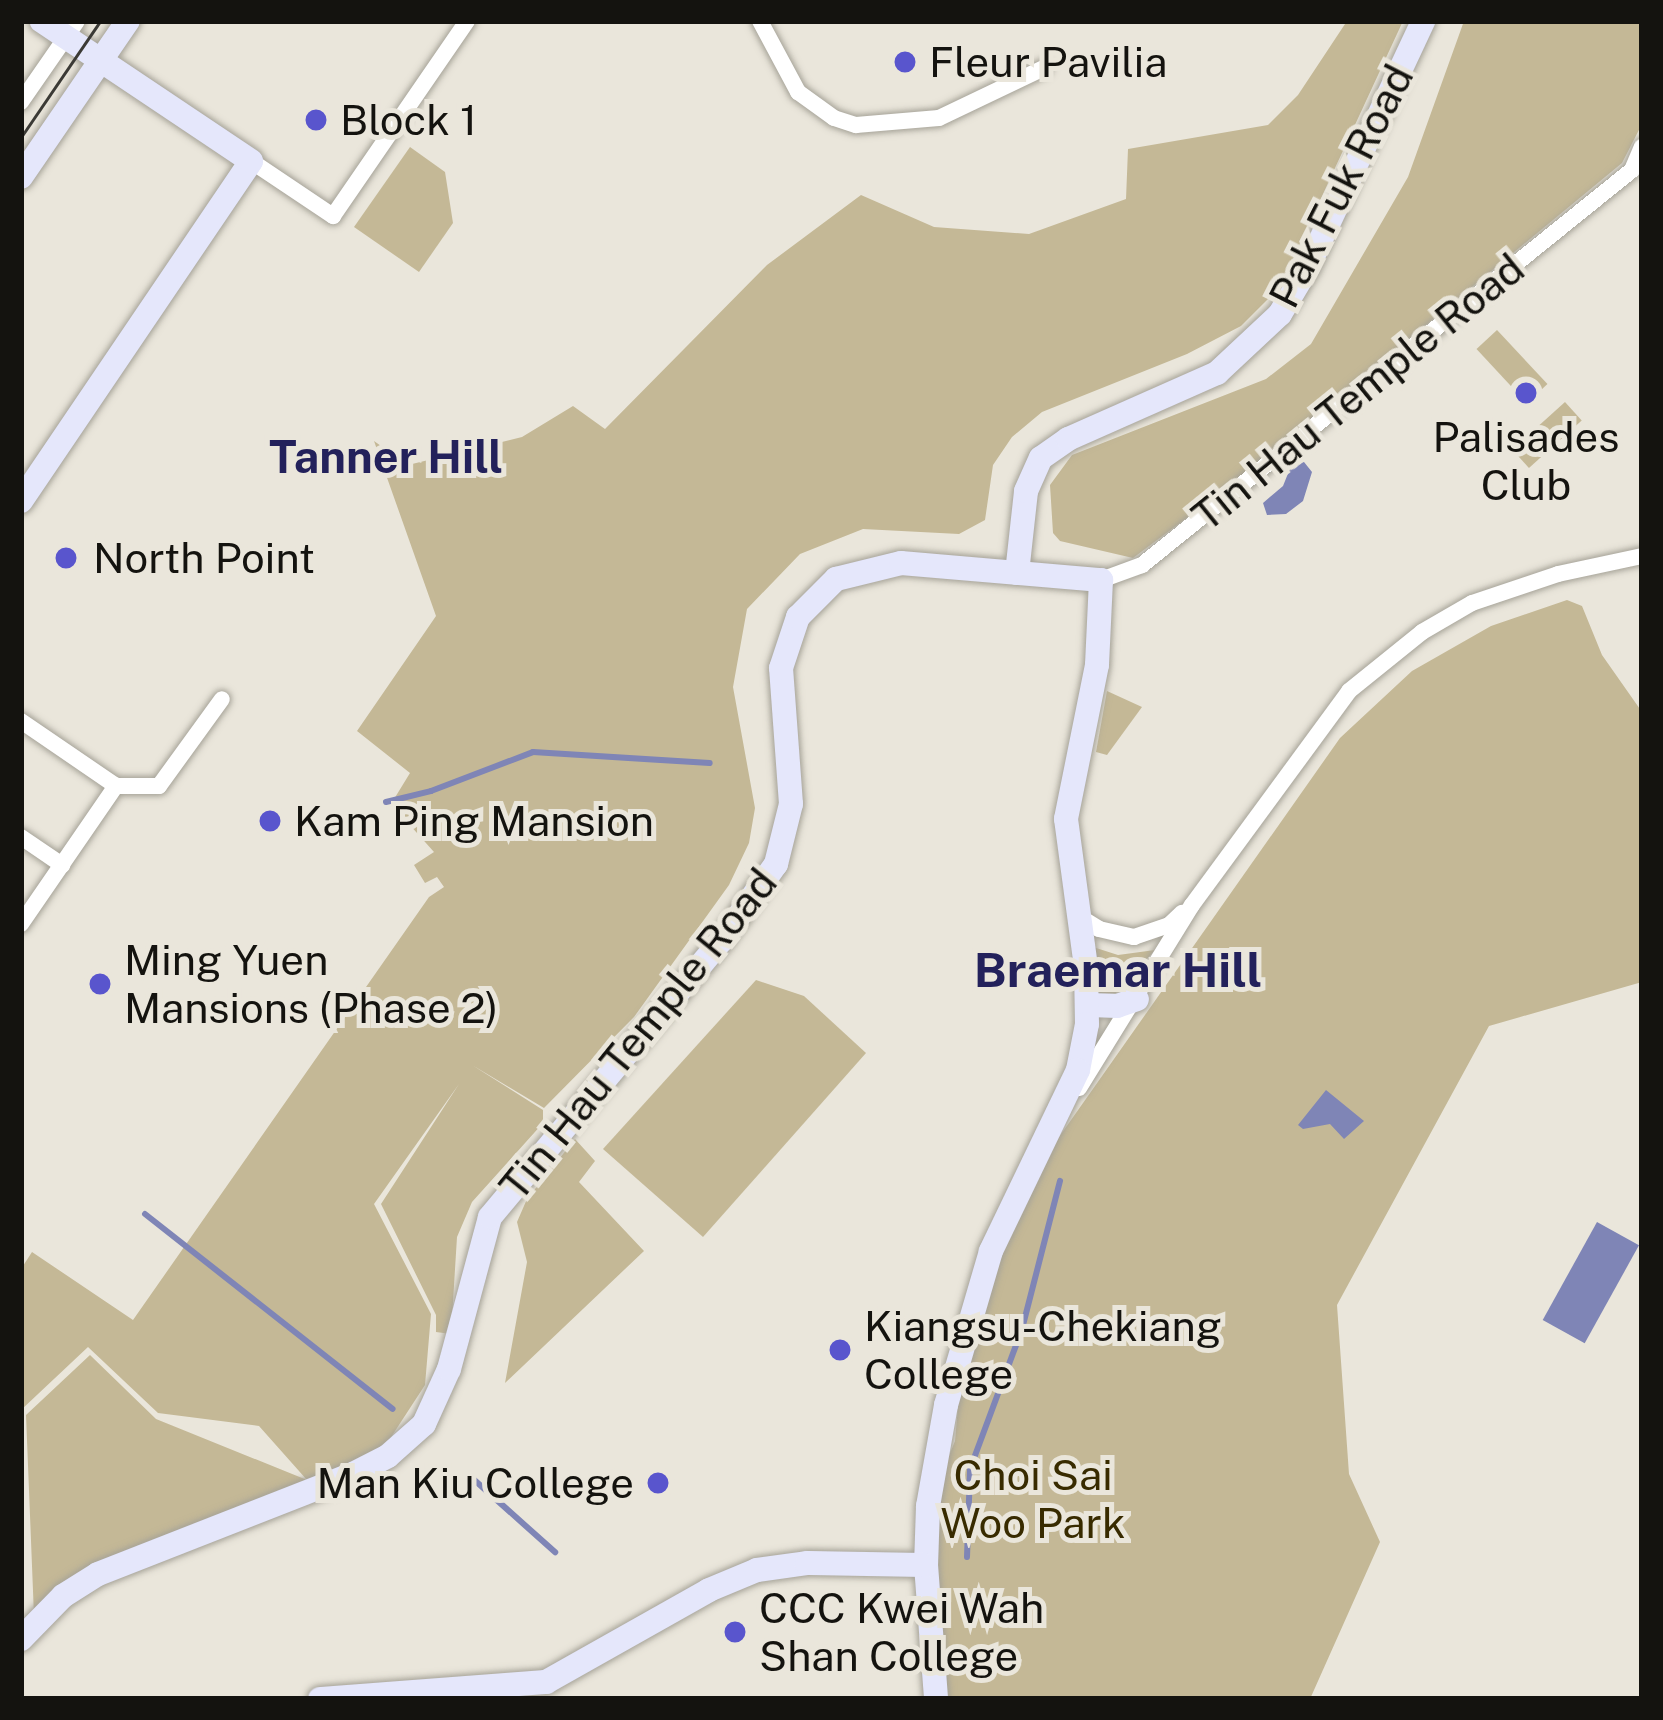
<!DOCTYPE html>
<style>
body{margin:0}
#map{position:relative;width:1663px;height:1720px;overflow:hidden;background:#eae6db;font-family:"Public Sans",sans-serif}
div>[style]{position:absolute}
.green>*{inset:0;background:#c4b896;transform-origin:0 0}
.water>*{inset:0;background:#7f85b6;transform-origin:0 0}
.stream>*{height:6px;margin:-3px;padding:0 3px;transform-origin:3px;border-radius:3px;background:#7f85b6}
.roads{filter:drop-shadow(0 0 3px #a6a398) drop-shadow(0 0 3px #a6a398)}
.street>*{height:16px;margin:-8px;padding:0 8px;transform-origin:8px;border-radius:8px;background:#fff}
.secondary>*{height:24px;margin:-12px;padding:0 12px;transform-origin:12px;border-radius:12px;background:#e5e7fb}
.tram>*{height:3px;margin:-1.5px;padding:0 1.5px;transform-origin:1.5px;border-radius:1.5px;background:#3b3a35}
.dots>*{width:33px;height:33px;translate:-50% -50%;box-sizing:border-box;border:6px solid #eae6db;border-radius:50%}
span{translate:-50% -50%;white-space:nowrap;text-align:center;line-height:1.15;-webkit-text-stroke:10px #eae6db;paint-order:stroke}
.poi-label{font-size:42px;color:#14130f}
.left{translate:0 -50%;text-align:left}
.right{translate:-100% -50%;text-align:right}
.street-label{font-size:42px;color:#14130f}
.park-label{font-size:42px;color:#382b00}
.neighbourhood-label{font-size:45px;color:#23215b;font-weight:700}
.quarter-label{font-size:48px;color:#23215b;font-weight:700}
.frame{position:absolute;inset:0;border:24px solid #14130f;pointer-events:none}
</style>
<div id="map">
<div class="green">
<div style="clip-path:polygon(1347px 21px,1403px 21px,1292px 261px,1276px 291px,1241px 326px,1187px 354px,1042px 412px,1012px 437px,993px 465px,985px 520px,959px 534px,863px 529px,800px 554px,747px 609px,733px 687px,755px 808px,749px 843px,729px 885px,634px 1017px,544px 1108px,472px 1065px,543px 1110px,543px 1123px,472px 1202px,457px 1237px,451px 1334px,436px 1332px,436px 1315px,381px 1204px,459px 1084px,374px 1204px,431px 1314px,425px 1385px,384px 1448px,196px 1527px,34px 1616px,26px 1415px,90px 1355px,156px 1419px,307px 1480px,259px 1426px,158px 1413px,88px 1347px,21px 1410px,21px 1269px,32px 1252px,133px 1320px,429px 897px,444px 887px,437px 877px,425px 883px,414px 865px,434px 852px,391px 804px,410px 773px,357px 731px,436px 616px,374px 441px,408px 465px,522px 437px,573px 406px,605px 429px,767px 265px,861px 195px,934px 227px,1029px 234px,1126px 199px,1128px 149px,1268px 125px,1298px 95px)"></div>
<div style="clip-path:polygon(1464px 21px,1642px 21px,1642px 124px,1622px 163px,1248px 472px,1133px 558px,1060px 541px,1053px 533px,1050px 485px,1072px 455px,1266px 379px,1311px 344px,1408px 177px)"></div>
<div style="clip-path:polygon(410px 147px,445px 172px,453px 223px,419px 272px,354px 227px)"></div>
<div style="left:1497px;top:330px;width:74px;height:28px;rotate:47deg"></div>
<div style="left:1565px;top:402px;width:25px;height:71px;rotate:48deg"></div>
<div style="clip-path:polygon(1567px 600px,1582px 606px,1602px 655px,1642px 712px,1642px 982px,1489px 1026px,1337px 1305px,1349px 1474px,1380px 1542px,1310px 1699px,952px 1699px,942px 1690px,935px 1622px,942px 1473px,955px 1441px,962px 1361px,982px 1294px,1045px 1157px,1340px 738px,1412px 671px,1491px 626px)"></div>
<div style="clip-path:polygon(1107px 691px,1142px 707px,1107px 755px,1096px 752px)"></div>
<div style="clip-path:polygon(1093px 947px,1118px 955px,1155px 950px,1116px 993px,1097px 993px)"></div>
<div style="clip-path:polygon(756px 980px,804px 996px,866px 1053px,703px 1237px,603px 1149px)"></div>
<div style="clip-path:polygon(575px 1139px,595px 1161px,579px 1182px,644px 1251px,505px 1383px,527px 1262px,517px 1222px,527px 1199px)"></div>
</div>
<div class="water">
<div style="clip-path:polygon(1304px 462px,1312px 472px,1303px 501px,1286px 514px,1267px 515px,1263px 503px,1283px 486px,1291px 466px)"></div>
<div style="clip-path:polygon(1326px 1090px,1364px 1121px,1344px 1139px,1330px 1124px,1303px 1129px,1298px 1125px)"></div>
<div style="left:1597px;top:1222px;width:48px;height:112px;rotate:29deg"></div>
</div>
<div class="stream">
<div style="left:386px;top:802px;width:46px;rotate:-13.7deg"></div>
<div style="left:431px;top:791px;width:109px;rotate:-20.9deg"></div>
<div style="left:533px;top:752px;width:177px;rotate:3.6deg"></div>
<div style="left:145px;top:1214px;width:315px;rotate:38.2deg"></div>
<div style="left:471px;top:1477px;width:113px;rotate:41.8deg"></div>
<div style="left:967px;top:1557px;width:88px;rotate:-88deg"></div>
<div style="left:970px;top:1469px;width:149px;rotate:-69.6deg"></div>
<div style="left:1022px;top:1329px;width:153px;rotate:-75.6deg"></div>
</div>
<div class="roads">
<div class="street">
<div style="left:760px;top:21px;width:81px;rotate:61.8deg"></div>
<div style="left:798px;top:92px;width:44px;rotate:35.8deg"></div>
<div style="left:834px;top:118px;width:23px;rotate:18deg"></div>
<div style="left:856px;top:125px;width:83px;rotate:-4.8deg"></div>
<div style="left:939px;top:118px;width:116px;rotate:-25.5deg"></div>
<div style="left:21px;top:102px;width:98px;rotate:-55.3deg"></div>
<div style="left:251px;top:161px;width:99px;rotate:33.9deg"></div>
<div style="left:333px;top:216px;width:237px;rotate:-55.5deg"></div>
<div style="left:1101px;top:580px;width:44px;rotate:-20.1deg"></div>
<div style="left:1142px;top:565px;width:629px;rotate:-38.87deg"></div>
<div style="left:1632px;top:170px;width:25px;rotate:-67deg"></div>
<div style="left:21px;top:721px;width:115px;rotate:34.4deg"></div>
<div style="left:116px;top:786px;width:43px"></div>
<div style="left:159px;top:786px;width:107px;rotate:-54.1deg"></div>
<div style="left:21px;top:837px;width:50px;rotate:34.3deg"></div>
<div style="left:1080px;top:917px;width:22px;rotate:32deg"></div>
<div style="left:1099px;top:929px;width:36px;rotate:13deg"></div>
<div style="left:1134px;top:937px;width:37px;rotate:-19deg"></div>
<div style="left:1169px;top:925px;width:18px;rotate:-43deg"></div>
<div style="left:21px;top:924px;width:168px;rotate:-55.5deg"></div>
<div style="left:1079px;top:1088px;width:215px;rotate:-58.3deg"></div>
<div style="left:1192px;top:905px;width:265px;rotate:-53.7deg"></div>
<div style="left:1349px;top:691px;width:94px;rotate:-38.9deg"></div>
<div style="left:1422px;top:632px;width:58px;rotate:-30.1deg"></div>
<div style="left:1472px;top:603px;width:91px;rotate:-18.6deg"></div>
<div style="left:1558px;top:574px;width:86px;rotate:-12.1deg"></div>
</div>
<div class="secondary">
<div style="left:21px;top:177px;width:189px;rotate:-55.6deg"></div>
<div style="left:21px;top:501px;width:410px;rotate:-55.9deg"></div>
<div style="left:251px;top:161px;width:252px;rotate:-146.2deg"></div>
<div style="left:1017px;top:573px;width:82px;rotate:-83.7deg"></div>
<div style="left:1026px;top:491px;width:36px;rotate:-66deg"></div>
<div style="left:1041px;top:458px;width:33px;rotate:-35deg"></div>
<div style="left:1068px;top:439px;width:163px;rotate:-23.9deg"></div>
<div style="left:1217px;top:373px;width:86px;rotate:-43.1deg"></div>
<div style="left:1280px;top:314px;width:55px;rotate:-59.2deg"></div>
<div style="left:1308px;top:267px;width:272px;rotate:-64.9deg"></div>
<div style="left:1090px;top:1005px;width:27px;rotate:2deg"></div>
<div style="left:1117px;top:1006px;width:21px;rotate:-19deg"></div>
<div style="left:21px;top:1639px;width:60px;rotate:-45.7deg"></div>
<div style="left:63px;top:1596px;width:41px;rotate:-32.2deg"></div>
<div style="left:98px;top:1574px;width:274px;rotate:-21.4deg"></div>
<div style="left:353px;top:1474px;width:39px;rotate:-27deg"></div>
<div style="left:388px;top:1456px;width:48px;rotate:-41.6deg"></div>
<div style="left:424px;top:1424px;width:60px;rotate:-65.6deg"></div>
<div style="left:449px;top:1369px;width:157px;rotate:-74.9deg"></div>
<div style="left:490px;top:1217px;width:360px;rotate:-50.1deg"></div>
<div style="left:721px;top:941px;width:95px;rotate:-54.5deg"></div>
<div style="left:776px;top:864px;width:62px;rotate:-76deg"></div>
<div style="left:791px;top:804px;width:136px;rotate:-94.2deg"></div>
<div style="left:781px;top:668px;width:54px;rotate:-71.6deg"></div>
<div style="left:798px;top:617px;width:54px;rotate:-45deg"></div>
<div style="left:836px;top:579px;width:67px;rotate:-13.8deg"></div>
<div style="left:901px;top:563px;width:201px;rotate:4.9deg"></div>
<div style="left:1101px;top:580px;width:85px;rotate:92.7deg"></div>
<div style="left:1097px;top:665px;width:157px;rotate:101.4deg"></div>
<div style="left:1066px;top:819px;width:149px;rotate:82.3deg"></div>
<div style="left:1086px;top:967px;width:57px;rotate:89deg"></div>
<div style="left:1087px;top:1024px;width:47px;rotate:101.1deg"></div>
<div style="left:1078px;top:1070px;width:201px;rotate:115.7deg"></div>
<div style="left:991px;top:1251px;width:160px;rotate:106.3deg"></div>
<div style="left:946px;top:1405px;width:103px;rotate:100.1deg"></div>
<div style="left:928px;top:1506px;width:59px;rotate:91.9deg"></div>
<div style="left:926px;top:1565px;width:134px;rotate:85.7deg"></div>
<div style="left:320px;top:1699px;width:227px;rotate:-4.3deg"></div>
<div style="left:546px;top:1682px;width:187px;rotate:-29.4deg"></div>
<div style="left:709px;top:1590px;width:52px;rotate:-22.6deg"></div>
<div style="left:757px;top:1570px;width:50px;rotate:-8deg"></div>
<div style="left:807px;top:1563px;width:119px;rotate:1deg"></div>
</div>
</div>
<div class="tram">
<div style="left:21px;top:137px;width:140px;rotate:-55.7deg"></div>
</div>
<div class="dots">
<div style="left:905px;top:62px;background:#5955cd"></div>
<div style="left:316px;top:120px;background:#5955cd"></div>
<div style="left:1526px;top:393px;background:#5955cd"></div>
<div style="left:66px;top:558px;background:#5955cd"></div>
<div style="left:270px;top:821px;background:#5955cd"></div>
<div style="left:100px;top:984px;background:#5955cd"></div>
<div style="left:840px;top:1350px;background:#5955cd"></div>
<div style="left:658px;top:1483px;background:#5955cd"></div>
<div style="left:735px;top:1632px;background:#5955cd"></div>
</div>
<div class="poi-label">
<span class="left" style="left:929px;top:62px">Fleur Pavilia</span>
<span class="left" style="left:340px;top:120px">Block 1</span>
<span style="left:1526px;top:461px">Palisades<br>Club</span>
<span class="left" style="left:93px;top:558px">North Point</span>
<span class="left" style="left:294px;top:821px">Kam Ping Mansion</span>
<span class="left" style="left:124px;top:984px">Ming Yuen<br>Mansions (Phase 2)</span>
<span class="left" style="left:864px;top:1350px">Kiangsu-Chekiang<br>College</span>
<span class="right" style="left:634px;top:1483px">Man Kiu College</span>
<span class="left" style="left:759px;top:1632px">CCC Kwei Wah<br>Shan College</span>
</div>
<div class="street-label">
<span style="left:1341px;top:186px;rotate:-63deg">Pak Fuk Road</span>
<span style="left:1358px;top:392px;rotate:-39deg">Tin Hau Temple Road</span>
<span style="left:638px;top:1034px;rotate:-51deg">Tin Hau Temple Road</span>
</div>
<div class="park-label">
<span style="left:1033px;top:1499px">Choi Sai<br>Woo Park</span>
</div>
<div class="neighbourhood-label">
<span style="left:386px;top:457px">Tanner Hill</span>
</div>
<div class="quarter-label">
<span style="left:1118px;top:970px">Braemar Hill</span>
</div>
<div class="frame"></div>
</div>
